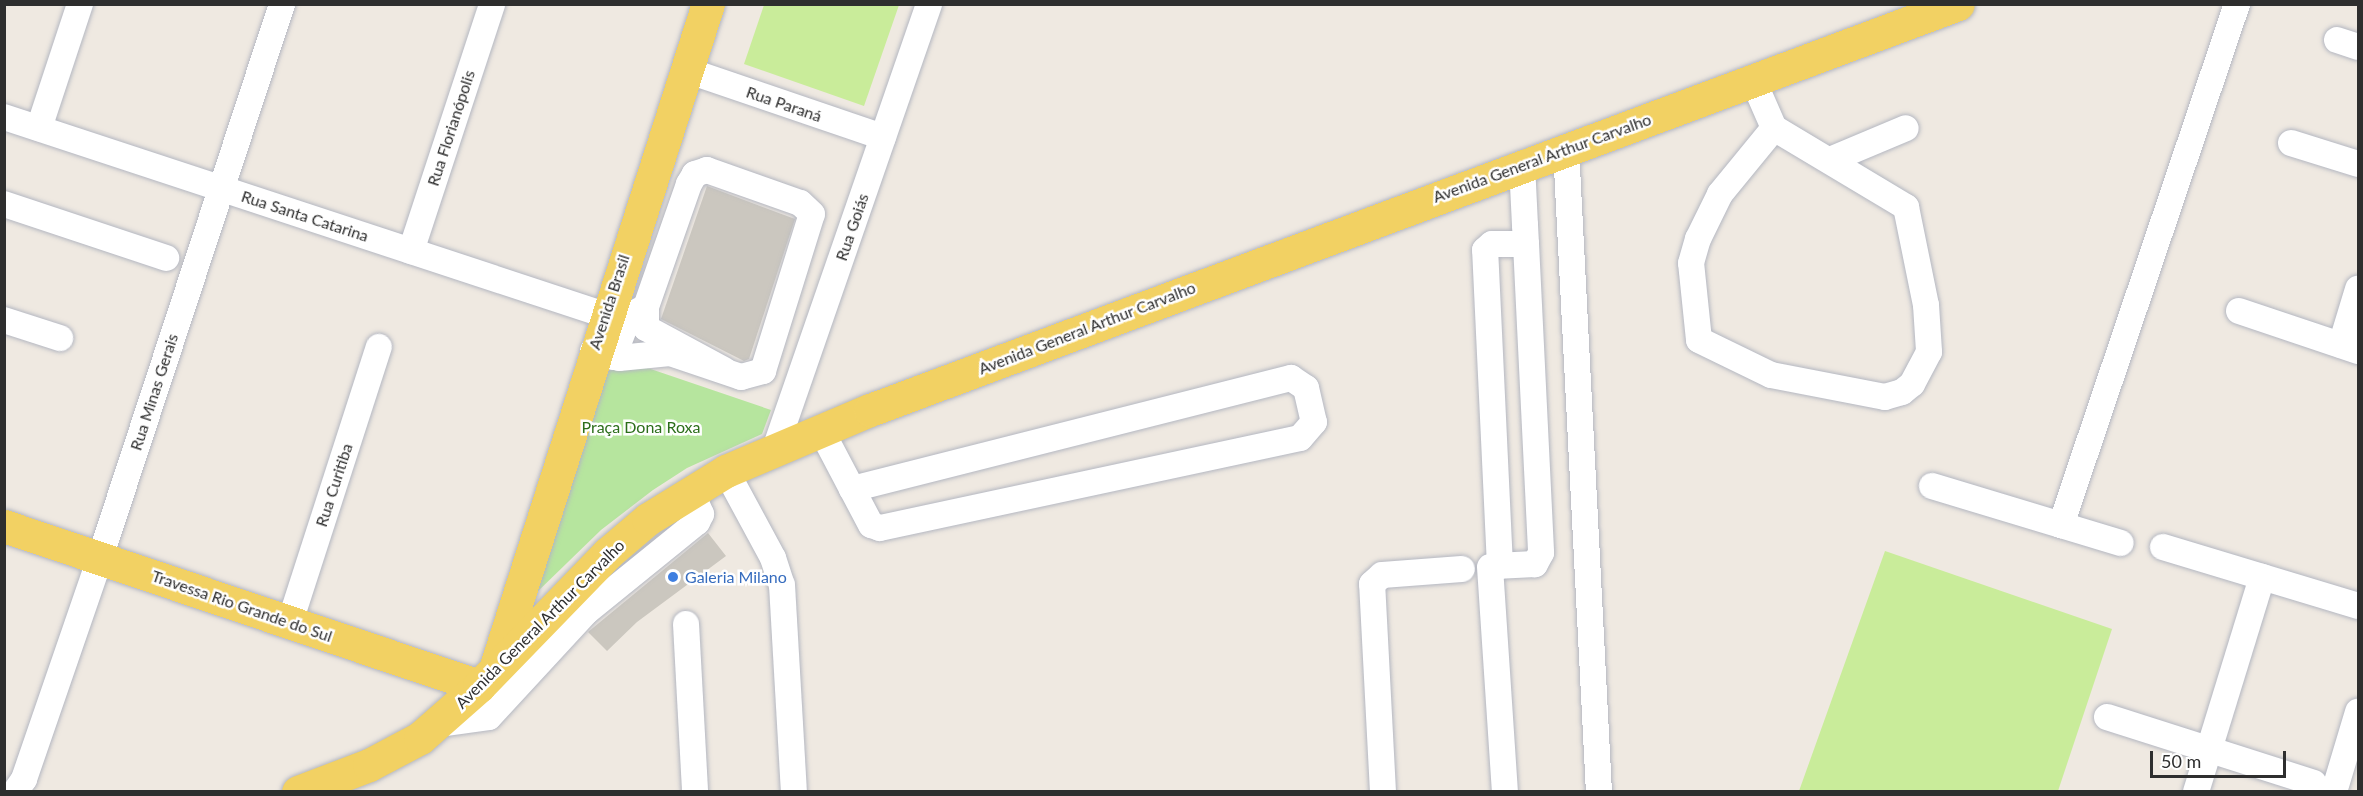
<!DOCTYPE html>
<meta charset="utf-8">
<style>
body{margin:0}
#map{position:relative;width:2363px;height:796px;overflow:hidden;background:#efe9e1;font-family:Lato,sans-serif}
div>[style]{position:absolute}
.green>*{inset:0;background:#b6e59e}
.pitch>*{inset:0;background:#c9ec9a}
.building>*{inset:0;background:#cbc7bf}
.roads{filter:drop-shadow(0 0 2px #b4b7c1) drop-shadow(0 0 2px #b4b7c1)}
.minor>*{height:26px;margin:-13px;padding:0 13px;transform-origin:13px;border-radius:13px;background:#fff}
.major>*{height:33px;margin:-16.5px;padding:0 16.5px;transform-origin:16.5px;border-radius:16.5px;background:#f2d163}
.dots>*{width:16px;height:16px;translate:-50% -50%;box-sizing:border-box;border:3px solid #fff;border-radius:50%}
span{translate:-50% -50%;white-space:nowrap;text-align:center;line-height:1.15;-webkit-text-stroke:5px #fff;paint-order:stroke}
.street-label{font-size:16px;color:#2e2e2e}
.park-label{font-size:16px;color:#2c6e1b}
.shop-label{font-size:16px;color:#366cbe}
.left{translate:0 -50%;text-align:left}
.frame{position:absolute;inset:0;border:6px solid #2e2e2e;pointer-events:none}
.scale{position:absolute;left:2150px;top:751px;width:136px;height:27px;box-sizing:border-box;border:3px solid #2e2e2e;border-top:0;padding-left:8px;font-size:18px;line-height:21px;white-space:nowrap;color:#2e2e2e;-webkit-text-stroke:4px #fff;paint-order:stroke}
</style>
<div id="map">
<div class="green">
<div style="clip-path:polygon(633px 363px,771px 410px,762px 434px,687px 468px,653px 490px,601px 530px,535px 594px,596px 372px)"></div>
</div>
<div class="pitch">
<div style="clip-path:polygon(764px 5px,899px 5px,864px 106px,744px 64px)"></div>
<div style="clip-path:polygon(1885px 551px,2112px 629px,2058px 791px,1799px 791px)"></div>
</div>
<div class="building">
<div style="clip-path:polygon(707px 186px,795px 219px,749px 359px,744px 361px,661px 319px)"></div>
<div style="clip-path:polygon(708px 533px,726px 556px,637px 622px,607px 651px,588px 632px)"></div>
</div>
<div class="roads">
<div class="minor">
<div style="left:2337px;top:40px;width:22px;rotate:18deg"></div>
<div style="left:686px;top:70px;width:208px;rotate:18.8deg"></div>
<div style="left:1753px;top:80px;width:52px;rotate:66.4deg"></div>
<div style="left:1774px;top:128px;width:154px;rotate:30.9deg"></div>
<div style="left:1906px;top:207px;width:100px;rotate:78.5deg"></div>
<div style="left:1926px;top:305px;width:47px;rotate:86.3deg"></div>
<div style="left:1929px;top:352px;width:36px;rotate:118deg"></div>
<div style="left:1912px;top:384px;width:13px;rotate:141deg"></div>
<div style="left:1902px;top:392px;width:18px;rotate:164deg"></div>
<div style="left:1885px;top:397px;width:116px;rotate:-169.1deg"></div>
<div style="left:1771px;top:375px;width:80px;rotate:-154.1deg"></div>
<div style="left:1699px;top:340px;width:77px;rotate:-95.9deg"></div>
<div style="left:1691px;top:263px;width:25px;rotate:-74deg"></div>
<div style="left:1698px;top:239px;width:50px;rotate:-63.9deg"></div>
<div style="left:1720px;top:194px;width:85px;rotate:-50.7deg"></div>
<div style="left:4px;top:117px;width:633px;rotate:18.23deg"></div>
<div style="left:39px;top:128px;width:131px;rotate:-71.7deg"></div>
<div style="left:2291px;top:143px;width:70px;rotate:17.4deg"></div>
<div style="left:1566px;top:148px;width:645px;rotate:87.07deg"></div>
<div style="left:1830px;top:160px;width:82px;rotate:-22.8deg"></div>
<div style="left:1522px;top:164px;width:61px;rotate:87.2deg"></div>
<div style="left:1525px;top:225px;width:19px;rotate:87deg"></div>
<div style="left:1526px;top:244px;width:309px;rotate:87.2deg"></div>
<div style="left:1541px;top:553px;width:13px;rotate:119deg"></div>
<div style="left:1535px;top:564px;width:35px;rotate:177deg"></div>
<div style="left:1500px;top:566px;width:316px;rotate:-92.7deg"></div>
<div style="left:1485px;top:250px;width:9px;rotate:-41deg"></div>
<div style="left:1492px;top:244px;width:34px"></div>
<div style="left:4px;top:204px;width:171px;rotate:18.4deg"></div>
<div style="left:411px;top:251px;width:260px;rotate:-71.8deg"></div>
<div style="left:2239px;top:311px;width:126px;rotate:18.6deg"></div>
<div style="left:4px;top:320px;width:59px;rotate:17.8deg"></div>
<div style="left:2341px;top:345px;width:59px;rotate:-73.1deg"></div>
<div style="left:593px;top:351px;width:27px;rotate:15deg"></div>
<div style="left:619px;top:358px;width:51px;rotate:-5.6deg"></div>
<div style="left:670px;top:353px;width:75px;rotate:18.7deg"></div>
<div style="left:741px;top:377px;width:23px;rotate:-15deg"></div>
<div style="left:763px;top:371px;width:164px;rotate:-72.7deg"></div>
<div style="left:812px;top:214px;width:16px;rotate:-137deg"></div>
<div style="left:800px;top:203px;width:99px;rotate:-160.5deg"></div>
<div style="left:707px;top:170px;width:13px;rotate:162deg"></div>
<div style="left:695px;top:174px;width:12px;rotate:121deg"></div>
<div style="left:689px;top:184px;width:130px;rotate:109.3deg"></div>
<div style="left:646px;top:307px;width:21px;rotate:90deg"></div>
<div style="left:646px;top:328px;width:89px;rotate:28.3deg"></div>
<div style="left:613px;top:357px;width:44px;rotate:-68.7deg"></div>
<div style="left:629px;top:316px;width:19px;rotate:-28deg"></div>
<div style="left:1291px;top:378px;width:18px;rotate:34deg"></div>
<div style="left:1306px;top:388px;width:35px;rotate:77deg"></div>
<div style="left:1314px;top:422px;width:21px;rotate:131deg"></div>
<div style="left:1300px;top:438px;width:430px;rotate:167.9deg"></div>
<div style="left:880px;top:528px;width:9px;rotate:-162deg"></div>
<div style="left:871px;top:525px;width:41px;rotate:-117.8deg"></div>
<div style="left:852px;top:489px;width:453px;rotate:-14.2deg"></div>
<div style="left:821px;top:430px;width:67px;rotate:62.3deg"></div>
<div style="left:775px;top:449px;width:471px;rotate:-70.9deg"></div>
<div style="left:726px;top:471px;width:99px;rotate:61.6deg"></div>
<div style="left:773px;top:558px;width:28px;rotate:72deg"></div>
<div style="left:782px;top:585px;width:207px;rotate:86.7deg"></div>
<div style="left:1932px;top:486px;width:197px;rotate:16.8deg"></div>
<div style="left:2061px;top:525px;width:550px;rotate:-71.33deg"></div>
<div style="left:2163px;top:547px;width:204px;rotate:16.8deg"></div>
<div style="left:1490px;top:567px;width:225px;rotate:86.2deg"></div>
<div style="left:290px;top:622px;width:289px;rotate:-72.1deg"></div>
<div style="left:686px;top:624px;width:168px;rotate:86.9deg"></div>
<div style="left:2107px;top:717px;width:217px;rotate:17.7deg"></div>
<div style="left:438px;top:724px;width:51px;rotate:-7.8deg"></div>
<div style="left:489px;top:717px;width:143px;rotate:-47.3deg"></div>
<div style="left:586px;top:612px;width:143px;rotate:-39deg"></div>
<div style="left:697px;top:522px;width:9px;rotate:-63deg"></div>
<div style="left:701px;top:514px;width:24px;rotate:-114deg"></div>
<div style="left:15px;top:792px;width:16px;rotate:-55deg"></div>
<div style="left:24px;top:779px;width:234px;rotate:-71deg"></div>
<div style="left:100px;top:558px;width:583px;rotate:-71.81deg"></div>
<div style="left:1383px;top:792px;width:208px;rotate:-93deg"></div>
<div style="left:1372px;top:584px;width:13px;rotate:-42deg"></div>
<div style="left:1382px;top:575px;width:80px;rotate:-4.3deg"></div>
<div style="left:2196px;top:792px;width:225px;rotate:-72.9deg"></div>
<div style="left:2334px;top:792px;width:84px;rotate:-73.3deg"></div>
</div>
<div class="major">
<div style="left:4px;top:526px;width:501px;rotate:18.62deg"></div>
<div style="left:497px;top:663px;width:692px;rotate:-72.25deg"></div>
<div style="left:298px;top:792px;width:76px;rotate:-20.8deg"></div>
<div style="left:369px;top:765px;width:58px;rotate:-27.9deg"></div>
<div style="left:420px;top:738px;width:79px;rotate:-41.4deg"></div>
<div style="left:479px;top:686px;width:185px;rotate:-45.9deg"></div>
<div style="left:608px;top:553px;width:52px;rotate:-40.4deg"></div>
<div style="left:648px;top:519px;width:92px;rotate:-31.6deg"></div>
<div style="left:726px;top:471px;width:156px;rotate:-23deg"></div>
<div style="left:870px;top:410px;width:1161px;rotate:-20.46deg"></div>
</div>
</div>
<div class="dots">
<div style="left:673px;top:577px;background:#3f7fe0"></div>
</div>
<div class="street-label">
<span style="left:784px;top:104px;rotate:19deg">Rua Paraná</span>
<span style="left:451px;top:128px;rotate:-72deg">Rua Florianópolis</span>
<span style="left:1542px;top:158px;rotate:-20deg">Avenida General Arthur Carvalho</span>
<span style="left:305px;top:216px;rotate:18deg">Rua Santa Catarina</span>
<span style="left:852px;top:227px;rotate:-71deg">Rua Goiás</span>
<span style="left:609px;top:302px;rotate:-72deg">Avenida Brasil</span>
<span style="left:1087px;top:328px;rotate:-21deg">Avenida General Arthur Carvalho</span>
<span style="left:154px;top:392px;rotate:-72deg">Rua Minas Gerais</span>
<span style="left:334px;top:485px;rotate:-72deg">Rua Curitiba</span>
<span style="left:242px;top:606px;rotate:19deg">Travessa Rio Grande do Sul</span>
<span style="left:540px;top:624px;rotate:-45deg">Avenida General Arthur Carvalho</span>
</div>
<div class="park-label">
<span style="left:641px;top:427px">Praça Dona Roxa</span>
</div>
<div class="shop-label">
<span class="left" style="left:685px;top:577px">Galeria Milano</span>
</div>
<div class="frame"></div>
<div class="scale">50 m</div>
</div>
